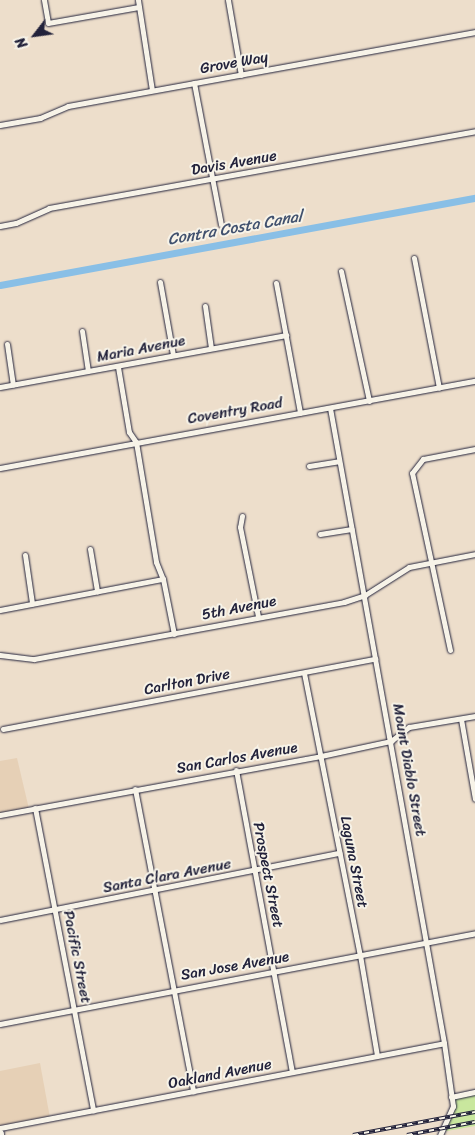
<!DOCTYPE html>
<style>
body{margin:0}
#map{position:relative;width:475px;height:1135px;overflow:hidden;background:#eddecb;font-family:Sriracha,sans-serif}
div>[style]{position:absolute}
.built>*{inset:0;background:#e6d0b6}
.green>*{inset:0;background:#c9e79e}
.canal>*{height:7px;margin:-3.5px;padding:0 3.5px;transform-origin:3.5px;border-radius:3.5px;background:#89bfe6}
.roads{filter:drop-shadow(0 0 1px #22223b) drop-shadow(0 0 1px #22223b)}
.street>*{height:5px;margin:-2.5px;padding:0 2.5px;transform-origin:2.5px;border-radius:2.5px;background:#f7f3e8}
.primary>*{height:8px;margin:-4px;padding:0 4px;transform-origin:4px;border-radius:4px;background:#f7f3e8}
.rail>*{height:4px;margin-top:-2px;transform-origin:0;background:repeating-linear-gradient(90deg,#f7f3e8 0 5.5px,#22223b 0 11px);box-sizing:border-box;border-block:1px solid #22223b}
span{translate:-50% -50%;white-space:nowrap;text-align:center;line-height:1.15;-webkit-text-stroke:4px #f7f3e8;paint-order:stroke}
.street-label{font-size:15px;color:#22223b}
.water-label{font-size:16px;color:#41516e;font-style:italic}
.north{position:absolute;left:10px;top:10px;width:50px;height:50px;-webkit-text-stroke:4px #f7f3e8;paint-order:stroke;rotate:240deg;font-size:14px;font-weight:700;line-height:20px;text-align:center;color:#22223b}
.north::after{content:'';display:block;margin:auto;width:18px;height:22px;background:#22223b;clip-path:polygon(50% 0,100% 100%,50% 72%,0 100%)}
</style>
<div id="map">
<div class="built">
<div style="clip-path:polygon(17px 758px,29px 809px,0 815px,0 761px)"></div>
<div style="clip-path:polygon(40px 1063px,50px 1118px,0 1128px,0 1071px)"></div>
</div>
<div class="green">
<div style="clip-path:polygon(475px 1092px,475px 1126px,441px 1132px,453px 1106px,451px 1097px)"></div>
</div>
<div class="canal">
<div style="left:0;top:285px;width:483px;rotate:-10.4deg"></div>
</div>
<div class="roads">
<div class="street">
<div style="left:44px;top:0;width:23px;rotate:80deg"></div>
<div style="left:48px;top:23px;width:92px;rotate:-10deg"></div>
<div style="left:138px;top:0;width:91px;rotate:81.2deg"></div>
<div style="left:228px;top:0;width:76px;rotate:80.2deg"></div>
<div style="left:194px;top:83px;width:144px;rotate:79.2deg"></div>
<div style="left:0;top:125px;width:41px;rotate:-9.9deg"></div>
<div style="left:40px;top:118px;width:30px;rotate:-23deg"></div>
<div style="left:68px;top:106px;width:414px;rotate:-10.3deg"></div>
<div style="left:0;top:226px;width:16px;rotate:-11deg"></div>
<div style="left:16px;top:223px;width:36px;rotate:-24deg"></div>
<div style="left:49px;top:208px;width:433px;rotate:-10.2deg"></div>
<div style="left:414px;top:258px;width:132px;rotate:79.1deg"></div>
<div style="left:341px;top:271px;width:133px;rotate:77.8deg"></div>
<div style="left:160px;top:282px;width:74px;rotate:79.9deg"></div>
<div style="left:276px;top:283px;width:132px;rotate:79.5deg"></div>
<div style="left:205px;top:306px;width:42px;rotate:81.9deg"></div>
<div style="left:82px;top:331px;width:40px;rotate:81.5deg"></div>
<div style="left:7px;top:344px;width:41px;rotate:81.7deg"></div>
<div style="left:118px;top:367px;width:66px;rotate:80.4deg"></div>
<div style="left:129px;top:432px;width:12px;rotate:55deg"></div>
<div style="left:136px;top:442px;width:122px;rotate:80.5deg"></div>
<div style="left:156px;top:562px;width:18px;rotate:68deg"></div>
<div style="left:163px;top:579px;width:56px;rotate:78.7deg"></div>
<div style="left:0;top:387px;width:291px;rotate:-10.3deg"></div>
<div style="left:330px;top:408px;width:645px;rotate:79.82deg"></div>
<div style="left:444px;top:1043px;width:64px;rotate:81.9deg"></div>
<div style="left:453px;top:1106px;width:32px;rotate:114deg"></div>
<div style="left:309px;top:466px;width:30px;rotate:-9deg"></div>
<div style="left:0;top:468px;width:483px;rotate:-10.4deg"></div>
<div style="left:242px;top:516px;width:11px;rotate:100deg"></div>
<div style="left:240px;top:527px;width:91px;rotate:78.6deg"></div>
<div style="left:320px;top:534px;width:32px;rotate:-9deg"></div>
<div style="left:90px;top:549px;width:43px;rotate:80.5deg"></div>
<div style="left:25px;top:555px;width:49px;rotate:81.7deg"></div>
<div style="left:0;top:610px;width:166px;rotate:-10.8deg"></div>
<div style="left:450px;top:650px;width:181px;rotate:-102.1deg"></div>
<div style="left:412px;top:473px;width:18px;rotate:-52deg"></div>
<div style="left:423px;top:459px;width:53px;rotate:-10.9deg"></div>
<div style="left:0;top:655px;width:34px;rotate:7deg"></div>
<div style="left:34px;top:659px;width:315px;rotate:-10.4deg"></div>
<div style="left:344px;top:602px;width:22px;rotate:-18deg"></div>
<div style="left:365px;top:595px;width:52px;rotate:-32.5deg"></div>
<div style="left:409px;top:567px;width:67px;rotate:-11.1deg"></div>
<div style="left:304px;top:673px;width:288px;rotate:78.8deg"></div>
<div style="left:360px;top:955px;width:102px;rotate:80.4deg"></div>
<div style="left:461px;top:719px;width:81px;rotate:80.1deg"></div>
<div style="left:3px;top:729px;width:379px;rotate:-10.7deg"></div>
<div style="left:236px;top:770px;width:307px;rotate:79.5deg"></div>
<div style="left:135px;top:789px;width:308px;rotate:79.1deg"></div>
<div style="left:35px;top:808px;width:308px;rotate:79.1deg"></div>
<div style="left:0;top:815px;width:326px;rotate:-10.4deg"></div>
<div style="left:321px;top:756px;width:72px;rotate:-12.1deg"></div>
<div style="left:391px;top:741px;width:23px;rotate:-38deg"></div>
<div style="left:409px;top:727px;width:67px;rotate:-9.5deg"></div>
<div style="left:0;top:920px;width:346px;rotate:-11.2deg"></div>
<div style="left:0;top:1024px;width:484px;rotate:-10.8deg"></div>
<div style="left:451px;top:1097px;width:25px;rotate:-12deg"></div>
<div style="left:0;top:1128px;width:452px;rotate:-10.8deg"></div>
</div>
<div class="primary">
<div style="left:0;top:1134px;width:1px;rotate:90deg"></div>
</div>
</div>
<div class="rail">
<div style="left:353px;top:1135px;width:124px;rotate:-10.7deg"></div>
<div style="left:407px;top:1135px;width:69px;rotate:-10.8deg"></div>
</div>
<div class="street-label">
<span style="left:234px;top:63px;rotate:-10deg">Grove Way</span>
<span style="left:234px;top:163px;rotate:-10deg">Davis Avenue</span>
<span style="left:141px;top:349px;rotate:-11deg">Maria Avenue</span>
<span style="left:235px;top:411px;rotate:-10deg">Coventry Road</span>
<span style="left:239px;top:608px;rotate:-11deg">5th Avenue</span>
<span style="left:187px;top:682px;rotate:-11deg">Carlton Drive</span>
<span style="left:237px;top:758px;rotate:-10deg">San Carlos Avenue</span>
<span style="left:409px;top:770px;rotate:80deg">Mount Diablo Street</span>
<span style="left:354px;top:862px;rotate:79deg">Laguna Street</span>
<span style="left:268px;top:875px;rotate:79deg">Prospect Street</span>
<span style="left:167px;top:876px;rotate:-11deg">Santa Clara Avenue</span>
<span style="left:77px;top:957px;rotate:79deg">Pacific Street</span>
<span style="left:235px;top:966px;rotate:-10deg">San Jose Avenue</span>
<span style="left:220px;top:1074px;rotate:-11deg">Oakland Avenue</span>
</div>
<div class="water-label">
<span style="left:235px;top:228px;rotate:-10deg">Contra Costa Canal</span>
</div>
<div class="north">N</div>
</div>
